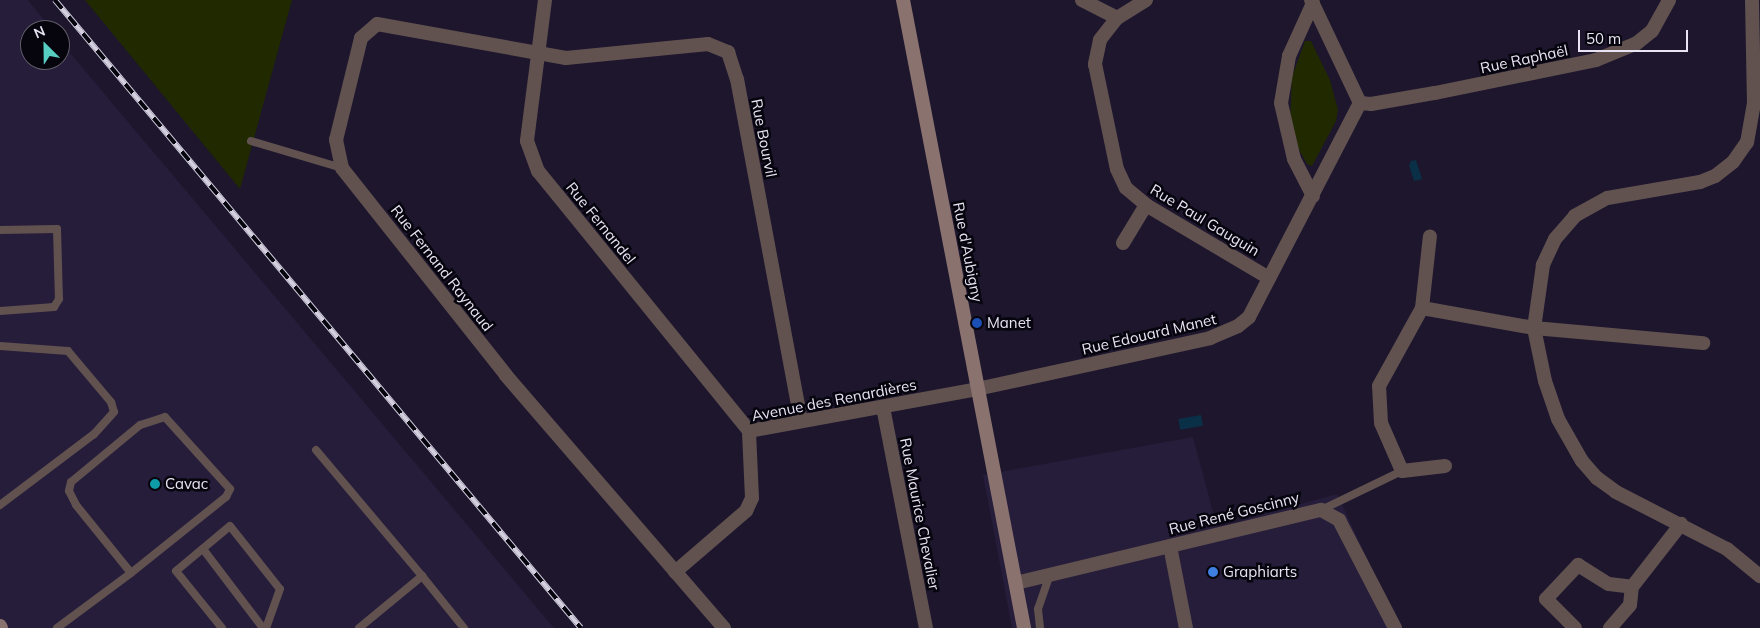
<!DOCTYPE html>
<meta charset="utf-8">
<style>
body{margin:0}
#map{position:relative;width:1760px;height:628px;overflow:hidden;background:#1d162d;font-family:Mulish,sans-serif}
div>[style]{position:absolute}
.built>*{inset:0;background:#261d3a}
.green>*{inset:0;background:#212900}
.water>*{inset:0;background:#0a3047;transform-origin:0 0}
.service>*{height:8px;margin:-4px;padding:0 4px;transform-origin:4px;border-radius:4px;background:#615250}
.minor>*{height:14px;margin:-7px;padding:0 7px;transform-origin:7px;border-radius:7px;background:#615250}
.secondary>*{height:14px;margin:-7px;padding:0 7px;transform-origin:7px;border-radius:7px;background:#8a726f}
.rail>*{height:5.5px;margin-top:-2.75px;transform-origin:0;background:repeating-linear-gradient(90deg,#06040d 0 11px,#d3cfdf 0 22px);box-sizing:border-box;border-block:1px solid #d3cfdf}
.dots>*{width:14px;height:14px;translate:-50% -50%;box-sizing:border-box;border:2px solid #06040d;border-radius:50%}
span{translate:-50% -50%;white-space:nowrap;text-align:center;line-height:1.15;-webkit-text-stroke:5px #06040d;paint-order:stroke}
.street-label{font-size:15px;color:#e8e4f4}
.poi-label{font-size:15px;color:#e8e4f4}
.left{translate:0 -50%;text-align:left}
.north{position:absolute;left:20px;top:20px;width:50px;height:50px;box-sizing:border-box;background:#06040d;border:1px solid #605e69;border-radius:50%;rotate:337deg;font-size:14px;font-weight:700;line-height:20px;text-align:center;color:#e8e4f4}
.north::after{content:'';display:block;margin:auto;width:18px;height:22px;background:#57cec2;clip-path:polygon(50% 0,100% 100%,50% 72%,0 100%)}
.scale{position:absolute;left:1578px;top:30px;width:110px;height:22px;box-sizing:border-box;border:2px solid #e8e4f4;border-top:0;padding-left:6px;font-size:15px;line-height:18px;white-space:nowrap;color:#e8e4f4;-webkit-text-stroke:4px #06040d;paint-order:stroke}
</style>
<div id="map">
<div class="built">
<div style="clip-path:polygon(0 0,28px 0,52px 30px,30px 30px,30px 60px,60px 60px,60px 41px,554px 628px,0 628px)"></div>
<div style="clip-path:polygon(1193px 437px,1217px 527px,1337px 494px,1400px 628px,1012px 628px,983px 475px)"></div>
</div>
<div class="green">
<div style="clip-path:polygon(85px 0,292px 0,240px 189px)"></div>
<div style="clip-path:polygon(1305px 41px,1311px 41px,1330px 80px,1338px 110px,1336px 121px,1312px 166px,1307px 164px,1296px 144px,1290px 122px,1292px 77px)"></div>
</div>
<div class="water">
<div style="clip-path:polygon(1416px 160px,1422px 179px,1414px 181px,1409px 165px,1411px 161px)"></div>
<div style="left:1201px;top:415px;width:11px;height:23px;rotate:80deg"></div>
</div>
<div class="service">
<div style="left:251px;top:141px;width:95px;rotate:16.5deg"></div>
<div style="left:0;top:230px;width:57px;rotate:-1deg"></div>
<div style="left:57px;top:229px;width:70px;rotate:88.4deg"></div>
<div style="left:59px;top:299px;width:9px;rotate:122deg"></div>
<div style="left:54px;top:307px;width:54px;rotate:175.8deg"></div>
<div style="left:0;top:346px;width:68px;rotate:4.2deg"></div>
<div style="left:68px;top:351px;width:67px;rotate:49.9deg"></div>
<div style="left:111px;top:402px;width:10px;rotate:73deg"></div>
<div style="left:114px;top:412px;width:30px;rotate:132deg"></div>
<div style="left:94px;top:434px;width:118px;rotate:142.9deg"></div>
<div style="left:316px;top:450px;width:165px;rotate:49.9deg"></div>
<div style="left:1321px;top:510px;width:90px;rotate:-25.7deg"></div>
<div style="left:203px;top:549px;width:99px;rotate:52.8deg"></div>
<div style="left:57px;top:628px;width:92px;rotate:-36.6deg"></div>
<div style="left:131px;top:573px;width:122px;rotate:-38.7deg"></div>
<div style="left:226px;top:497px;width:9px;rotate:-63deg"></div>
<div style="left:230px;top:489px;width:97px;rotate:-132.1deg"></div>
<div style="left:165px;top:417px;width:26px;rotate:162deg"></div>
<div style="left:140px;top:425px;width:89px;rotate:140.4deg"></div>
<div style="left:71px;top:482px;width:9px;rotate:103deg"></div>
<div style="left:69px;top:491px;width:16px;rotate:63deg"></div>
<div style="left:76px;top:505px;width:87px;rotate:51deg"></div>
<div style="left:222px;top:628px;width:73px;rotate:-128.9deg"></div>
<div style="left:176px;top:571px;width:70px;rotate:-39.8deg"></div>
<div style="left:230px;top:526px;width:80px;rotate:51.6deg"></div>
<div style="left:280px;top:589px;width:41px;rotate:109.7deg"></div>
<div style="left:359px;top:628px;width:82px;rotate:-39.5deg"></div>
<div style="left:422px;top:576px;width:67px;rotate:51.1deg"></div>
<div style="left:1040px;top:628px;width:19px;rotate:-96deg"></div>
<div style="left:1038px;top:609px;width:36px;rotate:-71deg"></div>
</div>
<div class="minor">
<div style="left:545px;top:0;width:142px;rotate:97.3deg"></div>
<div style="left:527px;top:141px;width:32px;rotate:70deg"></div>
<div style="left:538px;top:171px;width:335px;rotate:50.9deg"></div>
<div style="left:1082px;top:0;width:39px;rotate:27deg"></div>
<div style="left:1146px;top:0;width:34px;rotate:148deg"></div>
<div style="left:1117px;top:18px;width:28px;rotate:128deg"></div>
<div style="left:1100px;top:40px;width:25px;rotate:102deg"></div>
<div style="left:1095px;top:64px;width:107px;rotate:78.2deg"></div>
<div style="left:1117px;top:169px;width:21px;rotate:65deg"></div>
<div style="left:1126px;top:188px;width:26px;rotate:40deg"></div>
<div style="left:1146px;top:205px;width:143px;rotate:30.7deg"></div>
<div style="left:1752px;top:0;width:103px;rotate:88.9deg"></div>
<div style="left:1754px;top:103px;width:40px;rotate:100deg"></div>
<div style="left:1747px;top:142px;width:24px;rotate:125deg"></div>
<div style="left:1733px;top:162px;width:23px;rotate:142deg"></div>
<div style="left:1715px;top:176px;width:16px;rotate:158deg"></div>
<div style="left:1700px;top:182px;width:94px;rotate:170.2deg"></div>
<div style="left:1607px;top:198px;width:37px;rotate:151deg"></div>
<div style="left:1575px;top:216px;width:30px;rotate:131deg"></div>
<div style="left:1555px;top:239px;width:29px;rotate:115deg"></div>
<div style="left:1543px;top:265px;width:64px;rotate:98.1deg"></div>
<div style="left:1534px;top:328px;width:54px;rotate:78.3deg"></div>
<div style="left:1545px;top:381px;width:40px;rotate:71.1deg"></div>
<div style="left:1558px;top:419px;width:48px;rotate:60.3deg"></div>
<div style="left:1582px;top:461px;width:23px;rotate:49deg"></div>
<div style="left:1597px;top:478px;width:24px;rotate:36deg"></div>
<div style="left:1616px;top:492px;width:125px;rotate:27.2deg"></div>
<div style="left:1727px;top:549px;width:43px;rotate:39.3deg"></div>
<div style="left:1360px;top:103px;width:11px;rotate:5deg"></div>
<div style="left:1371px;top:104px;width:65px;rotate:-9.8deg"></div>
<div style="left:1435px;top:93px;width:164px;rotate:-11.6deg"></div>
<div style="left:1596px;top:60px;width:44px;rotate:-22.5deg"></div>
<div style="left:1637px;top:43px;width:19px;rotate:-39deg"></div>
<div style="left:1652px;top:31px;width:35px;rotate:-61deg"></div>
<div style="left:1313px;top:196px;width:42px;rotate:-117.2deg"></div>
<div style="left:1294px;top:159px;width:57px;rotate:-103.1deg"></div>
<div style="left:1281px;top:103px;width:48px;rotate:-80.3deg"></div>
<div style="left:1289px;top:56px;width:58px;rotate:-65.6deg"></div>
<div style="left:1123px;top:243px;width:44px;rotate:-58.8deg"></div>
<div style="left:1422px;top:308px;width:72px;rotate:-83.7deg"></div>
<div style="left:883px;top:407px;width:225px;rotate:79deg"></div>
<div style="left:1445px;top:466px;width:43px;rotate:173.4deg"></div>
<div style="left:1402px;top:471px;width:52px;rotate:-113.6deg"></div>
<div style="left:1381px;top:423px;width:37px;rotate:-93deg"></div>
<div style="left:1379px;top:386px;width:89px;rotate:-61.1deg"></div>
<div style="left:1422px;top:308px;width:114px;rotate:10.1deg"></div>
<div style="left:1534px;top:328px;width:170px;rotate:5.1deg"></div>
<div style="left:1170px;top:546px;width:84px;rotate:79deg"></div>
<div style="left:675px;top:572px;width:94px;rotate:-40.7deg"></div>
<div style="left:746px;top:511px;width:14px;rotate:-65deg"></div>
<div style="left:752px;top:498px;width:67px;rotate:-92.6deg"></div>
<div style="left:749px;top:431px;width:232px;rotate:-10.4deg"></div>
<div style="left:977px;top:389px;width:239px;rotate:-12.3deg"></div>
<div style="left:1210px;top:338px;width:30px;rotate:-23deg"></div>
<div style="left:1238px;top:326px;width:14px;rotate:-39deg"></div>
<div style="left:1249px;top:317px;width:241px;rotate:-62.6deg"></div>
<div style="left:1360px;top:103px;width:114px;rotate:-115.4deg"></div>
<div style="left:1016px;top:583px;width:314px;rotate:-13.5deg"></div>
<div style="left:1321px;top:510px;width:21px;rotate:29deg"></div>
<div style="left:1339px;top:520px;width:122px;rotate:62.6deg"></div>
<div style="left:724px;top:628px;width:334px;rotate:-130.8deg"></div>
<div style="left:506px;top:375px;width:264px;rotate:-128.4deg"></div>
<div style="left:342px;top:168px;width:29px;rotate:-102deg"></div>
<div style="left:336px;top:140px;width:105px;rotate:-76.2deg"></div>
<div style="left:361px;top:38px;width:21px;rotate:-41deg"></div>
<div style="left:377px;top:24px;width:192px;rotate:10.2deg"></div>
<div style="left:566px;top:58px;width:143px;rotate:-5.6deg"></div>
<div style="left:708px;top:44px;width:22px;rotate:22deg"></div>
<div style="left:728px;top:52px;width:28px;rotate:72deg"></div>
<div style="left:737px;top:79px;width:348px;rotate:79.4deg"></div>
<div style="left:1575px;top:628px;width:41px;rotate:-135deg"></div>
<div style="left:1546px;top:599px;width:47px;rotate:-46.7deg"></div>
<div style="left:1578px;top:565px;width:36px;rotate:32deg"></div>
<div style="left:1609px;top:584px;width:23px;rotate:7deg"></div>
<div style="left:1610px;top:628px;width:30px;rotate:-49deg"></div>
<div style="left:1630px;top:605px;width:18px;rotate:-84deg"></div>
<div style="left:1632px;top:587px;width:80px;rotate:-52.1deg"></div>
</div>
<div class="secondary">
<div style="left:903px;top:0;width:640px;rotate:79.09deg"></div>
<div style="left:0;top:626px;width:2px;rotate:63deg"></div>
</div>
<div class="rail">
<div style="left:55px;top:0;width:819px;rotate:50.05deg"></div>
</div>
<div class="dots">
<div style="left:977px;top:323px;background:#1a4fb4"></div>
<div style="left:155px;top:484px;background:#0f9aa8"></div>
<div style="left:1213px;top:572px;background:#3f7fe0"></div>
</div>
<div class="street-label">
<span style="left:1524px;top:59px;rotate:-12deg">Rue Raphaël</span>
<span style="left:764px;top:138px;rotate:79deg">Rue Bourvil</span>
<span style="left:1205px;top:220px;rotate:31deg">Rue Paul Gauguin</span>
<span style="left:601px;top:223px;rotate:51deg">Rue Fernandel</span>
<span style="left:968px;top:252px;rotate:79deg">Rue d'Aubigny</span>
<span style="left:442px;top:268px;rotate:52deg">Rue Fernand Raynaud</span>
<span style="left:1149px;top:334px;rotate:-13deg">Rue Edouard Manet</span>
<span style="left:834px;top:400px;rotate:-11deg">Avenue des Renardières</span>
<span style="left:1234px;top:513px;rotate:-14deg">Rue René Goscinny</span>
<span style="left:920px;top:514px;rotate:79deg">Rue Maurice Chevalier</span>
</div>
<div class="poi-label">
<span class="left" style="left:987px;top:323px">Manet</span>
<span class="left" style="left:165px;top:484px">Cavac</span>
<span class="left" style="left:1223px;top:572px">Graphiarts</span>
</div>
<div class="north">N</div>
<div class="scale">50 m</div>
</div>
